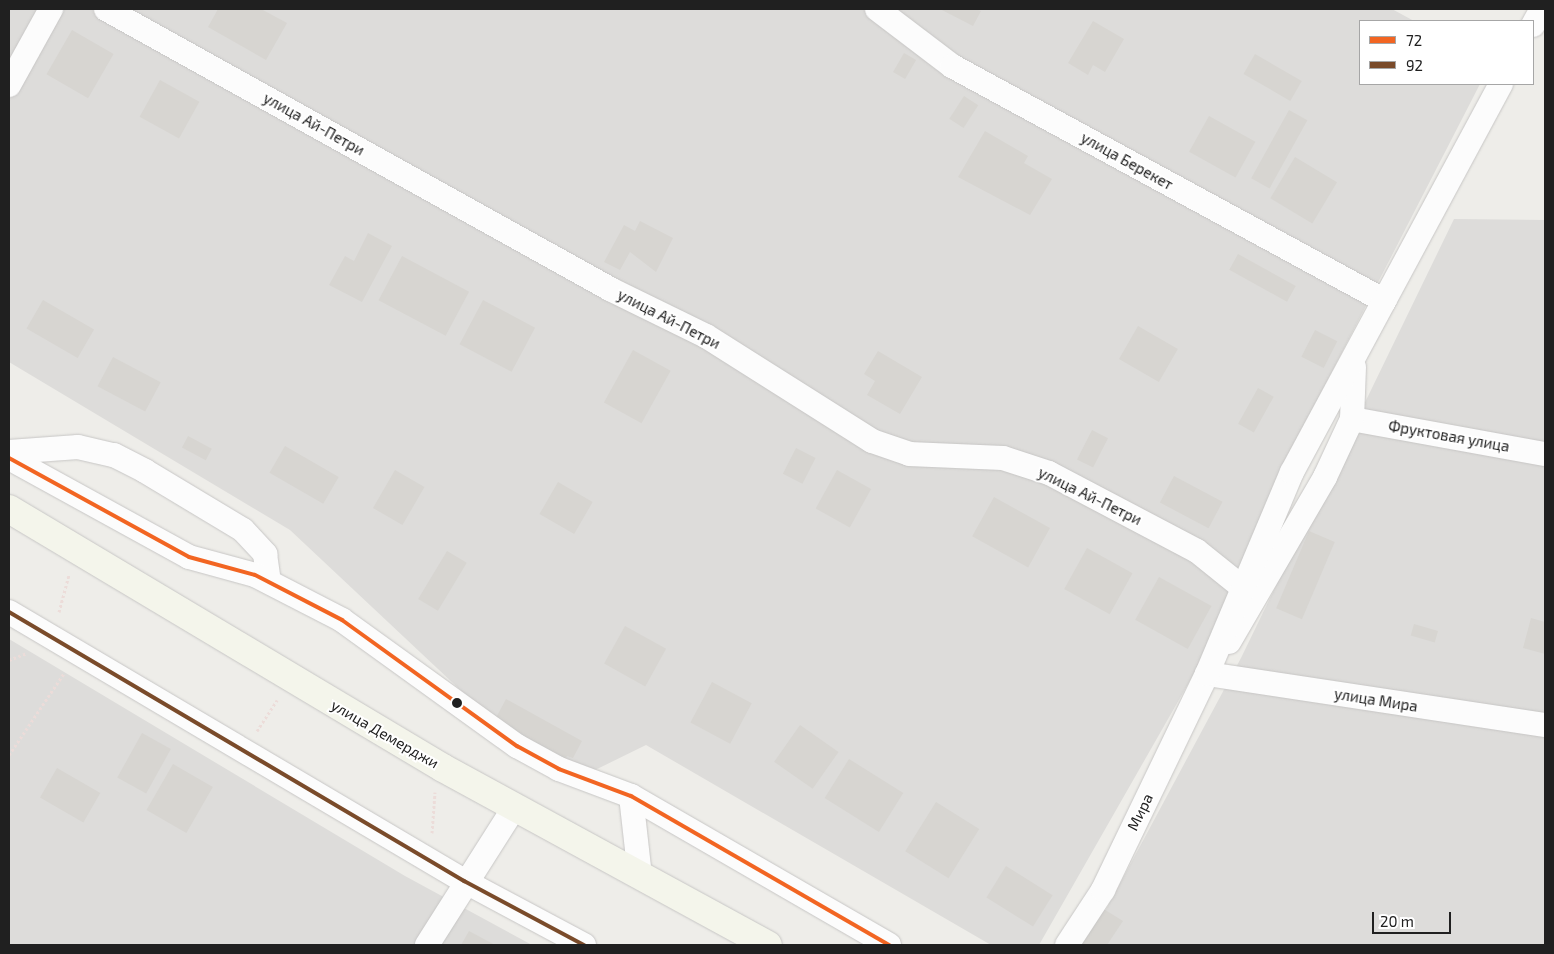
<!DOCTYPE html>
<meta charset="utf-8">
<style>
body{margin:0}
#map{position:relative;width:1554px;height:954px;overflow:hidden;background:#eeede9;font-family:"Exo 2",sans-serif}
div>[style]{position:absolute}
.residential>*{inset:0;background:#dddcda}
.building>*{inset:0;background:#d7d5d1;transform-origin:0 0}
.path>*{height:3px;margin-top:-1.5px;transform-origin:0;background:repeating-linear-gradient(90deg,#ecdcd9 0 2.5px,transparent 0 5px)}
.roads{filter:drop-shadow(0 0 1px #c7c6c5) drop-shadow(0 0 1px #c7c6c5)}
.minor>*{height:24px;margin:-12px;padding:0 12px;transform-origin:12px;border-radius:12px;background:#fcfcfc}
.secondary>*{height:28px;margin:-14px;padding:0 14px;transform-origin:14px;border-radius:14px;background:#f4f5eb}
.bus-1>*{height:4px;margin:-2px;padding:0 2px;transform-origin:2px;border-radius:2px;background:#f26522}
.bus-2>*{height:4px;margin:-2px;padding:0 2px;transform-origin:2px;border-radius:2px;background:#7a4b2a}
.dots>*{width:14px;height:14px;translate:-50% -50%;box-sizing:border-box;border:2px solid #fff;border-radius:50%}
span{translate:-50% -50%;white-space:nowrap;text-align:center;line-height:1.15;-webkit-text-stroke:4px #fff;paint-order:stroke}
.street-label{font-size:15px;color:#202020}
.frame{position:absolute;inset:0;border:10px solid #202020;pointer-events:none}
.legend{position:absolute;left:1359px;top:20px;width:175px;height:65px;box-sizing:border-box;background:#fff;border:1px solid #a6a6a6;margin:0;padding:6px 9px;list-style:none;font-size:15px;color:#202020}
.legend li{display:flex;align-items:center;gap:10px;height:25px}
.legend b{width:25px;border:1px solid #a6a6a6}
.scale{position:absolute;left:1372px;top:912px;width:79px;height:22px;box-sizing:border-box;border:2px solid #202020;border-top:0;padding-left:6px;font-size:15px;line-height:18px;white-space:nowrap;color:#202020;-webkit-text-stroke:4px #fff;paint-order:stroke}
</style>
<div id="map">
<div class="residential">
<div style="clip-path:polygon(9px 9px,1392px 9px,1414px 21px,1360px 21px,1360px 84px,1480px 84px,1282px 469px,1216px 635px,1039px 945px,991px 945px,646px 745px,591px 772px,487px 715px,290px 530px,9px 362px)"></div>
<div style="clip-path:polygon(1454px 219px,1545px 220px,1545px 945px,1087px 945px,1241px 658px)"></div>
<div style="clip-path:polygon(9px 639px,405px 876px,532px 945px,9px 945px)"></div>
</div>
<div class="building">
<div style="clip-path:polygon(218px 9px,261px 9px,287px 23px,266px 60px,208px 27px)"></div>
<div style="clip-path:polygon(940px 9px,976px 9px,981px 11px,973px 26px)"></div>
<div style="clip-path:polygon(1093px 21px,1124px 39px,1105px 72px,1093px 65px,1088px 75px,1068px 63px)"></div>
<div style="left:72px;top:30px;width:48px;height:51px;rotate:30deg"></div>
<div style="left:904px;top:53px;width:14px;height:22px;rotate:30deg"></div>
<div style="left:1255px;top:54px;width:54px;height:23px;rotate:30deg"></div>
<div style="left:160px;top:80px;width:45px;height:42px;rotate:29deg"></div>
<div style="left:964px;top:96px;width:17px;height:27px;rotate:33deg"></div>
<div style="left:1289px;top:110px;width:21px;height:78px;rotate:29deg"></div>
<div style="left:1209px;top:116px;width:53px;height:41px;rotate:29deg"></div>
<div style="clip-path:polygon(985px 131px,1028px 156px,1024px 163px,1052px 179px,1030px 215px,958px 177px)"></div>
<div style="left:1295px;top:157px;width:49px;height:48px;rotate:31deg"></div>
<div style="clip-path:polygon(640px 221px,673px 238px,656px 272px,630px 252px,620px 270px,604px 262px,624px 225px,635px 231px)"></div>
<div style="clip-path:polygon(368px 233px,392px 246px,362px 302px,329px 285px,345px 256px,354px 261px)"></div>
<div style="left:1238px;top:254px;width:66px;height:18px;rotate:29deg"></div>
<div style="left:402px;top:256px;width:76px;height:50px;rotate:28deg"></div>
<div style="left:43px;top:300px;width:59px;height:33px;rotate:30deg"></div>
<div style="left:483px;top:300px;width:59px;height:50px;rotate:28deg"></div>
<div style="left:1138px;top:326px;width:46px;height:38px;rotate:30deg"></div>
<div style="left:1315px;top:330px;width:25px;height:30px;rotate:27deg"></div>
<div style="left:633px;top:350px;width:43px;height:60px;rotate:29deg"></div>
<div style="clip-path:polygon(878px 351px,922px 377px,900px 414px,867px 395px,875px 381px,864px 374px)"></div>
<div style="left:113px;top:357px;width:54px;height:33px;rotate:28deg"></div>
<div style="left:1258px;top:388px;width:18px;height:41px;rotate:29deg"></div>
<div style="left:1092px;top:430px;width:18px;height:33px;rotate:27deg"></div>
<div style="left:188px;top:436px;width:27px;height:13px;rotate:28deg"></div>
<div style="left:285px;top:446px;width:62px;height:31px;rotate:30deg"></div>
<div style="left:796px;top:448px;width:22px;height:29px;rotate:27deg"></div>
<div style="left:395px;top:470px;width:34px;height:44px;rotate:30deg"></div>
<div style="left:837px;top:470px;width:39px;height:44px;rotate:29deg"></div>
<div style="left:1174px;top:476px;width:55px;height:30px;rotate:28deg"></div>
<div style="left:558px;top:482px;width:40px;height:37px;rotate:30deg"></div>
<div style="left:994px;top:497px;width:64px;height:45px;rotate:29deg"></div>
<div style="left:1309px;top:531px;width:28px;height:84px;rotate:23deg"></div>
<div style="left:1087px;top:548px;width:52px;height:47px;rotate:29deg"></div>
<div style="left:447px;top:551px;width:23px;height:56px;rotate:31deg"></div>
<div style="left:1159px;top:577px;width:60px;height:49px;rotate:29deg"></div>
<div style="clip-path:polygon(1531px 618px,1545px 622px,1545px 654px,1523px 648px)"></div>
<div style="left:1414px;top:624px;width:25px;height:12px;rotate:16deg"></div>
<div style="left:625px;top:626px;width:47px;height:43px;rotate:29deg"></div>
<div style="left:712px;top:682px;width:45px;height:46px;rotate:28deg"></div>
<div style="clip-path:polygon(506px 699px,582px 741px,573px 758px,567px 756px,562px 765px,491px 727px)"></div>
<div style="left:800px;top:725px;width:47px;height:45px;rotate:35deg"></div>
<div style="left:142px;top:733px;width:33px;height:51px;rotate:29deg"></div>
<div style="left:849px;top:759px;width:64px;height:46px;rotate:32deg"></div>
<div style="left:173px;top:764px;width:46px;height:53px;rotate:30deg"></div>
<div style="left:57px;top:768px;width:50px;height:34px;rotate:30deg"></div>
<div style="left:936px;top:802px;width:51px;height:58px;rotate:32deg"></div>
<div style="left:1006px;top:866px;width:55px;height:37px;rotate:32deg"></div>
<div style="clip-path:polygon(1102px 908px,1123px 921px,1107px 945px,1083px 945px,1079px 943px)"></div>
<div style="clip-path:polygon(469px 931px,495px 945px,461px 945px)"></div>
</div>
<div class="path">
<div style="left:59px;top:612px;width:39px;rotate:-75deg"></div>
<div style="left:9px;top:660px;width:19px;rotate:-21deg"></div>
<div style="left:257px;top:731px;width:37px;rotate:-57deg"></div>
<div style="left:9px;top:755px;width:99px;rotate:-56.1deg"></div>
<div style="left:432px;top:833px;width:41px;rotate:-85.8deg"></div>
</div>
<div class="roads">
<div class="minor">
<div style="left:106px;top:9px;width:577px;rotate:29.05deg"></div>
<div style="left:610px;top:289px;width:107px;rotate:26.1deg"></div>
<div style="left:706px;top:336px;width:196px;rotate:32.3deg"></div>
<div style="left:872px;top:441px;width:39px;rotate:19deg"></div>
<div style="left:909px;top:454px;width:94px;rotate:2.4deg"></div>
<div style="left:1003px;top:458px;width:48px;rotate:18.1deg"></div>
<div style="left:1049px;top:473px;width:167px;rotate:27.8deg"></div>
<div style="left:1197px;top:551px;width:58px;rotate:38.7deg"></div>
<div style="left:877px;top:9px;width:94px;rotate:37.2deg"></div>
<div style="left:952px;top:66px;width:492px;rotate:28.5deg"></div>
<div style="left:1533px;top:25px;width:18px;rotate:-61deg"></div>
<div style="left:9px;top:85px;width:87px;rotate:-61.1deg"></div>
<div style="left:1352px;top:419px;width:196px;rotate:10.3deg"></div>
<div style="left:9px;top:452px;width:69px;rotate:-4.1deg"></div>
<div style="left:78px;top:447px;width:37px;rotate:13deg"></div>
<div style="left:114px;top:455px;width:35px;rotate:27deg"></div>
<div style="left:145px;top:471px;width:114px;rotate:31deg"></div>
<div style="left:243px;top:530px;width:33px;rotate:47deg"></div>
<div style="left:265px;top:554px;width:28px;rotate:82deg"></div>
<div style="left:9px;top:458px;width:205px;rotate:28.8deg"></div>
<div style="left:189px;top:557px;width:68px;rotate:15.3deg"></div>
<div style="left:255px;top:575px;width:98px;rotate:27.3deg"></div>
<div style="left:342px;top:620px;width:216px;rotate:35.8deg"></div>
<div style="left:517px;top:746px;width:48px;rotate:28.7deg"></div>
<div style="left:559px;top:769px;width:77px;rotate:20.6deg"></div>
<div style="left:631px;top:796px;width:298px;rotate:30deg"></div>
<div style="left:9px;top:612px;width:529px;rotate:30.59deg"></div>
<div style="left:464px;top:881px;width:136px;rotate:28.1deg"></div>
<div style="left:1229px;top:642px;width:191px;rotate:-59.8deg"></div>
<div style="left:1325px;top:477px;width:64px;rotate:-65deg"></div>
<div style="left:1352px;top:419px;width:52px;rotate:-87.8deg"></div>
<div style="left:1207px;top:674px;width:342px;rotate:8.6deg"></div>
<div style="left:631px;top:796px;width:81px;rotate:83.6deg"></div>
<div style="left:427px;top:945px;width:162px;rotate:-57.6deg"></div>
<div style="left:1067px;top:945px;width:66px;rotate:-56.8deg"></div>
<div style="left:1103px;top:890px;width:240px;rotate:-64.3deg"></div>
<div style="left:1207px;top:674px;width:219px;rotate:-67.2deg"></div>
<div style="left:1292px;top:472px;width:441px;rotate:-61.7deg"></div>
</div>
<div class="secondary">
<div style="left:9px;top:509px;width:505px;rotate:30.83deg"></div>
<div style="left:443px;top:768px;width:370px;rotate:28.6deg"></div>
</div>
</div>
<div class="bus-1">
<div style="left:9px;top:458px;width:205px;rotate:28.8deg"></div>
<div style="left:189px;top:557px;width:68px;rotate:15.3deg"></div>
<div style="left:255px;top:575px;width:98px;rotate:27.3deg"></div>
<div style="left:342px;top:620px;width:216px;rotate:35.8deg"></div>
<div style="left:517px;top:746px;width:48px;rotate:28.7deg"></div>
<div style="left:559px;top:769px;width:77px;rotate:20.6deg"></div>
<div style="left:631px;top:796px;width:298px;rotate:30deg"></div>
</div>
<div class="bus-2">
<div style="left:9px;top:612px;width:529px;rotate:30.59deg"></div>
<div style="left:464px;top:881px;width:136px;rotate:28.1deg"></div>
</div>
<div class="dots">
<div style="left:457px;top:703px;background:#202020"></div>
</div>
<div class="street-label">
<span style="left:314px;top:124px;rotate:29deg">улица Ай-Петри</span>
<span style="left:1127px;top:161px;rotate:29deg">улица Берекет</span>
<span style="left:669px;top:319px;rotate:27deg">улица Ай-Петри</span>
<span style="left:1449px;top:436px;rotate:10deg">Фруктовая улица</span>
<span style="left:1090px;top:496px;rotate:26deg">улица Ай-Петри</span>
<span style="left:1376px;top:700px;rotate:9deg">улица Мира</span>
<span style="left:385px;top:734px;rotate:30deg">улица Демерджи</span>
<span style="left:1140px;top:812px;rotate:-64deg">Мира</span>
</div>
<div class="frame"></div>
<ul class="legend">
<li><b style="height:6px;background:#f26522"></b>72</li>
<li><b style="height:6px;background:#7a4b2a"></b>92</li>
</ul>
<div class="scale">20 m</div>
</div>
